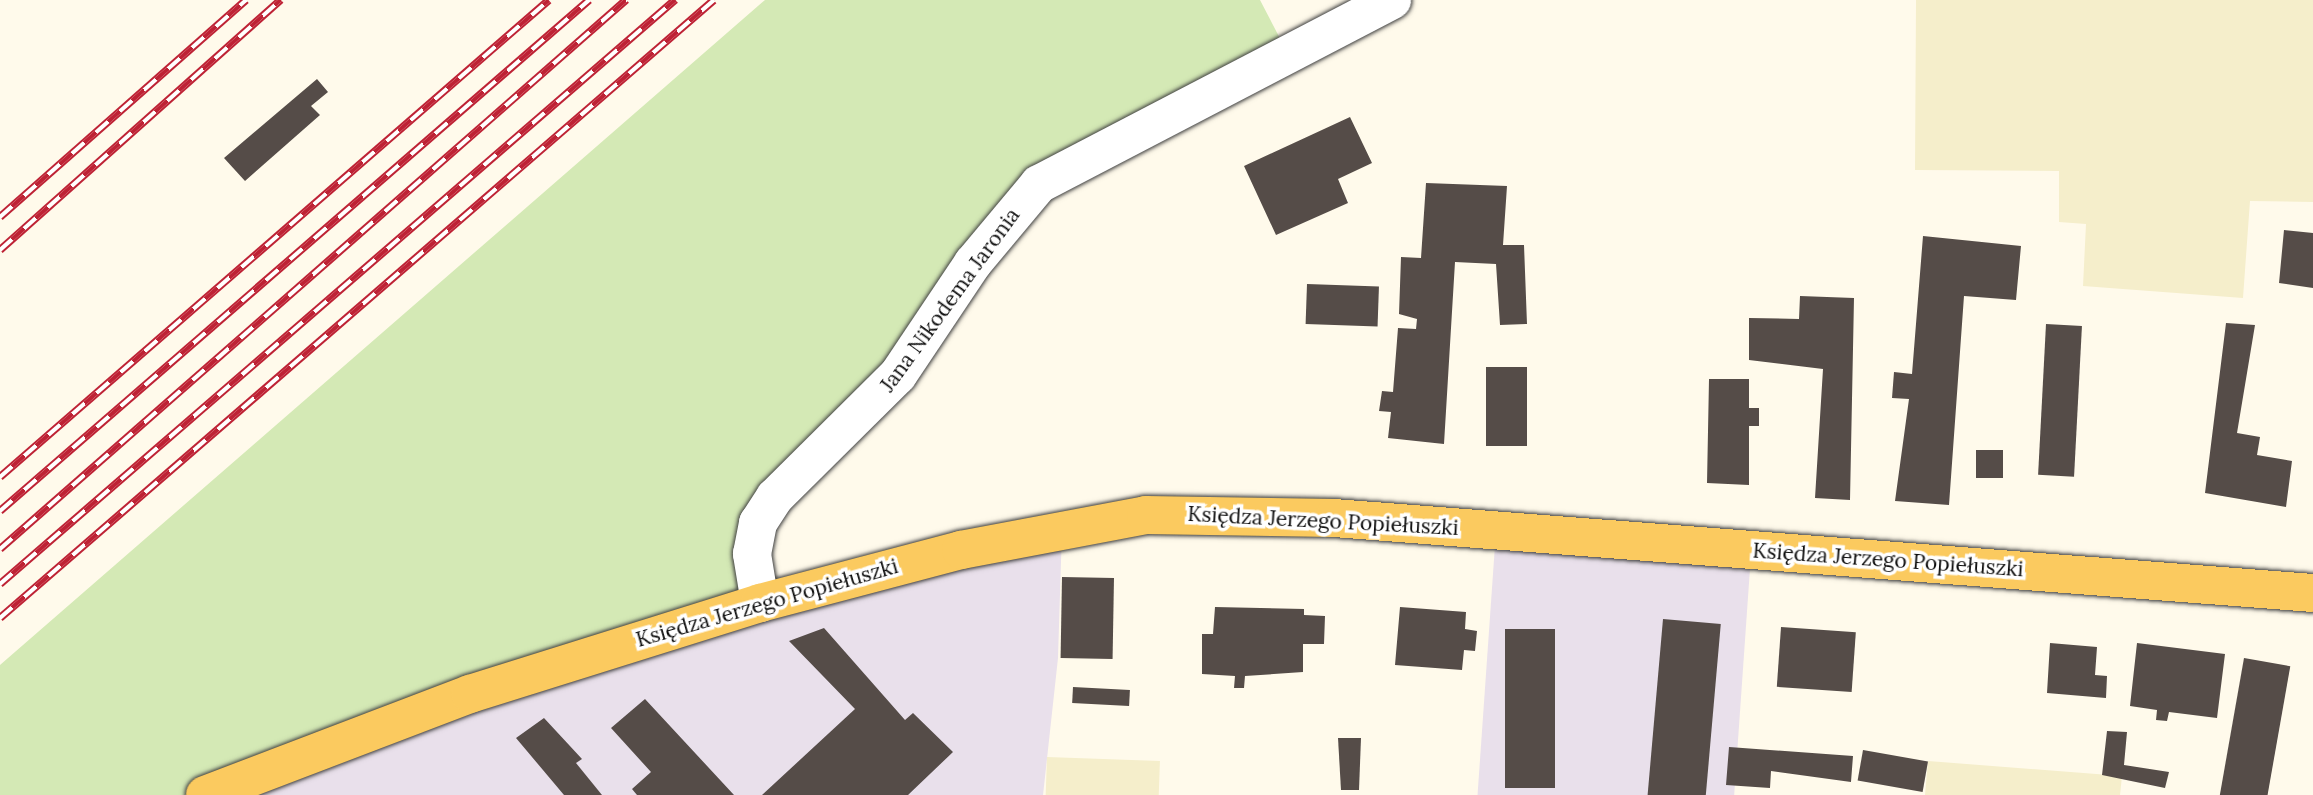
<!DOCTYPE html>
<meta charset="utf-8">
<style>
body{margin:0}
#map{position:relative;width:2313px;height:795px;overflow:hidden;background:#fffaeb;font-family:Lora,serif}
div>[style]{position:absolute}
.industrial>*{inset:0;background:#e9e0eb;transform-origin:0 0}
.farmland>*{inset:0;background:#f5eecb;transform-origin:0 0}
.green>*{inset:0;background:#d4e9b5}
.building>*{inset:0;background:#554c48;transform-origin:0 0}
.roads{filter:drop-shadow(0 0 2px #3f3f3f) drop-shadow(0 0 2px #3f3f3f)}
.minor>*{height:38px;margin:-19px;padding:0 19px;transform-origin:19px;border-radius:19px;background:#fff}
.major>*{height:38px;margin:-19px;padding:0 19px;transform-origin:19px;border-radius:19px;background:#fbca5f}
.rail>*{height:8px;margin-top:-4px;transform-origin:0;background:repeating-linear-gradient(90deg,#fff 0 16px,#be2235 0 32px);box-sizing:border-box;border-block:2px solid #be2235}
span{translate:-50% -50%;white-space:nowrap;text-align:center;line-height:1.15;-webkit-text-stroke:7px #fff;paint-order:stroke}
.street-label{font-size:21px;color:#0c0c0c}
</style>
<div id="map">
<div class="industrial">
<div style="clip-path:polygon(1062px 529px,1058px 658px,1043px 795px,205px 795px)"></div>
<div style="left:1496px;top:531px;width:256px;height:265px;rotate:4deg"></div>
</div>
<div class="farmland">
<div style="clip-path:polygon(1916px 0,2313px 0,2313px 202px,2250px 201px,2243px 298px,2083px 286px,2086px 224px,2059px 222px,2059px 171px,1915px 170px)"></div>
<div style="left:1047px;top:757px;width:113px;height:38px;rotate:2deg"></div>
<div style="clip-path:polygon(1928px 761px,2122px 776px,2120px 795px,1925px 795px)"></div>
</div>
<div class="green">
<div style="clip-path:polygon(765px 0,1260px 0,1287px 52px,1083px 156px,775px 497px,760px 603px,205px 795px,0 795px,0 665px)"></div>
</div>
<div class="building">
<div style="clip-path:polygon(317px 79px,328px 92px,311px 106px,320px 115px,245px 181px,224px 158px)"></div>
<div style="clip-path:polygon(1350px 117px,1372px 163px,1338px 179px,1348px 203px,1276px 235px,1244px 166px)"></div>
<div style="clip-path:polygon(1426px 183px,1507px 186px,1503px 245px,1524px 245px,1527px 324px,1500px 325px,1496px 264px,1455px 262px,1444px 444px,1388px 438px,1391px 412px,1379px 411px,1382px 391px,1393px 392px,1398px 328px,1416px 329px,1417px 319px,1399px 314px,1401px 257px,1421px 258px)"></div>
<div style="clip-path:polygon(2284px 230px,2313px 233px,2313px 288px,2279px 283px)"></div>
<div style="clip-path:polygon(1923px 236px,2021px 246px,2016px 300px,1964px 296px,1949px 505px,1895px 501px,1909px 399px,1892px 398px,1894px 372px,1912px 374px)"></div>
<div style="left:1307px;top:284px;width:72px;height:40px;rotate:2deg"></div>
<div style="clip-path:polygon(1800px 296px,1854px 298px,1850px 500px,1815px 498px,1823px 369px,1749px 360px,1749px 318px,1799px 319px)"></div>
<div style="clip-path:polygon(2226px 323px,2255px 325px,2237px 433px,2260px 437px,2257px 455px,2292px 461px,2286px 507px,2205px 493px)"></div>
<div style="left:2046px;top:324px;width:36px;height:151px;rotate:3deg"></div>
<div style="left:1527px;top:367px;width:79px;height:41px;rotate:90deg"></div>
<div style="clip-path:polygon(1709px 379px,1749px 379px,1749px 408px,1759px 408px,1759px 426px,1749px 426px,1749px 485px,1707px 483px)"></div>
<div style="left:1976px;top:450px;width:27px;height:28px"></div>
<div style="left:1062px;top:577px;width:52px;height:81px;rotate:1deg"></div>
<div style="clip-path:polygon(1215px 607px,1304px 609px,1304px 615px,1325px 616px,1324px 644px,1303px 644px,1303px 672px,1245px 676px,1244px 688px,1234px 688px,1235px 676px,1202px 674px,1202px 634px,1213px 634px)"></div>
<div style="clip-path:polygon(1400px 607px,1466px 612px,1465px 629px,1477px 631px,1475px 651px,1464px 650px,1462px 670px,1395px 665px)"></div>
<div style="left:1663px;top:619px;width:58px;height:177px;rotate:5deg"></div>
<div style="left:1781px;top:627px;width:75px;height:60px;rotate:4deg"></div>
<div style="clip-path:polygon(824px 628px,905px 720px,913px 713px,953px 752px,908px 795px,762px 795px,855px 709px,789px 641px)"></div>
<div style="left:1505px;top:629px;width:50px;height:159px"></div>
<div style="clip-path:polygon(2050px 643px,2097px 647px,2095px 675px,2107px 676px,2106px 698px,2047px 693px)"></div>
<div style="clip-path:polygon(2137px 643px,2225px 654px,2217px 718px,2169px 712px,2167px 721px,2156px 720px,2157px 710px,2130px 706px)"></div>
<div style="left:2244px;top:658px;width:47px;height:139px;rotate:10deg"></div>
<div style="left:1073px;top:687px;width:57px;height:16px;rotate:3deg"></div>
<div style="clip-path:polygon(645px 699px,734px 795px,637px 795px,632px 789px,651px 772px,611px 728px)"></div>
<div style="clip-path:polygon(544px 718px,582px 759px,576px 763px,602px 795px,564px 795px,516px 738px)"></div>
<div style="clip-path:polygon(2107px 731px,2127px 732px,2124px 765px,2169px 772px,2165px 788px,2102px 775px)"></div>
<div style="clip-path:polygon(1338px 738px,1361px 738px,1359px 790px,1341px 790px)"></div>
<div style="clip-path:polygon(1729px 747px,1853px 756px,1851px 782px,1771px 771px,1770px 788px,1726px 785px)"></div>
<div style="left:1863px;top:750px;width:66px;height:31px;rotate:10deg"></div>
</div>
<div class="roads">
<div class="minor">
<div style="left:760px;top:603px;width:50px;rotate:-99.3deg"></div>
<div style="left:752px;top:554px;width:32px;rotate:-79deg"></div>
<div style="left:758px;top:523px;width:31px;rotate:-57deg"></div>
<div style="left:775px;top:497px;width:173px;rotate:-44.8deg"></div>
<div style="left:898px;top:375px;width:135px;rotate:-56.2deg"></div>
<div style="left:973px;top:263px;width:103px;rotate:-50.1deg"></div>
<div style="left:1039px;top:184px;width:398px;rotate:-27.5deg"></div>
</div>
<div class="major">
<div style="left:205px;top:795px;width:284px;rotate:-20.9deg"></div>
<div style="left:470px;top:694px;width:304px;rotate:-17.4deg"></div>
<div style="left:760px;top:603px;width:208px;rotate:-14.8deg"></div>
<div style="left:961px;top:550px;width:188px;rotate:-10.7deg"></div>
<div style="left:1146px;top:515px;width:188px;rotate:0.9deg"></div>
<div style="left:1334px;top:518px;width:982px;rotate:4.38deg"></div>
</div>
</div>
<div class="rail">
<div style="left:0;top:217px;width:328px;rotate:-41.4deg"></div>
<div style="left:0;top:250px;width:376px;rotate:-41.7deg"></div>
<div style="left:0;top:477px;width:727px;rotate:-40.99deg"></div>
<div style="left:0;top:511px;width:780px;rotate:-40.94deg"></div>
<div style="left:0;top:549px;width:833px;rotate:-41.25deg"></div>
<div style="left:0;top:584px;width:893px;rotate:-40.87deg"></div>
<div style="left:0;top:618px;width:944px;rotate:-40.88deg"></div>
</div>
<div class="street-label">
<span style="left:950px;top:300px;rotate:-54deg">Jana Nikodema Jaronia</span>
<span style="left:1323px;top:521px;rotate:3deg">Księdza Jerzego Popiełuszki</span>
<span style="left:1888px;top:560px;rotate:4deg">Księdza Jerzego Popiełuszki</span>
<span style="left:767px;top:603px;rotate:-16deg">Księdza Jerzego Popiełuszki</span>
</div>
</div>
